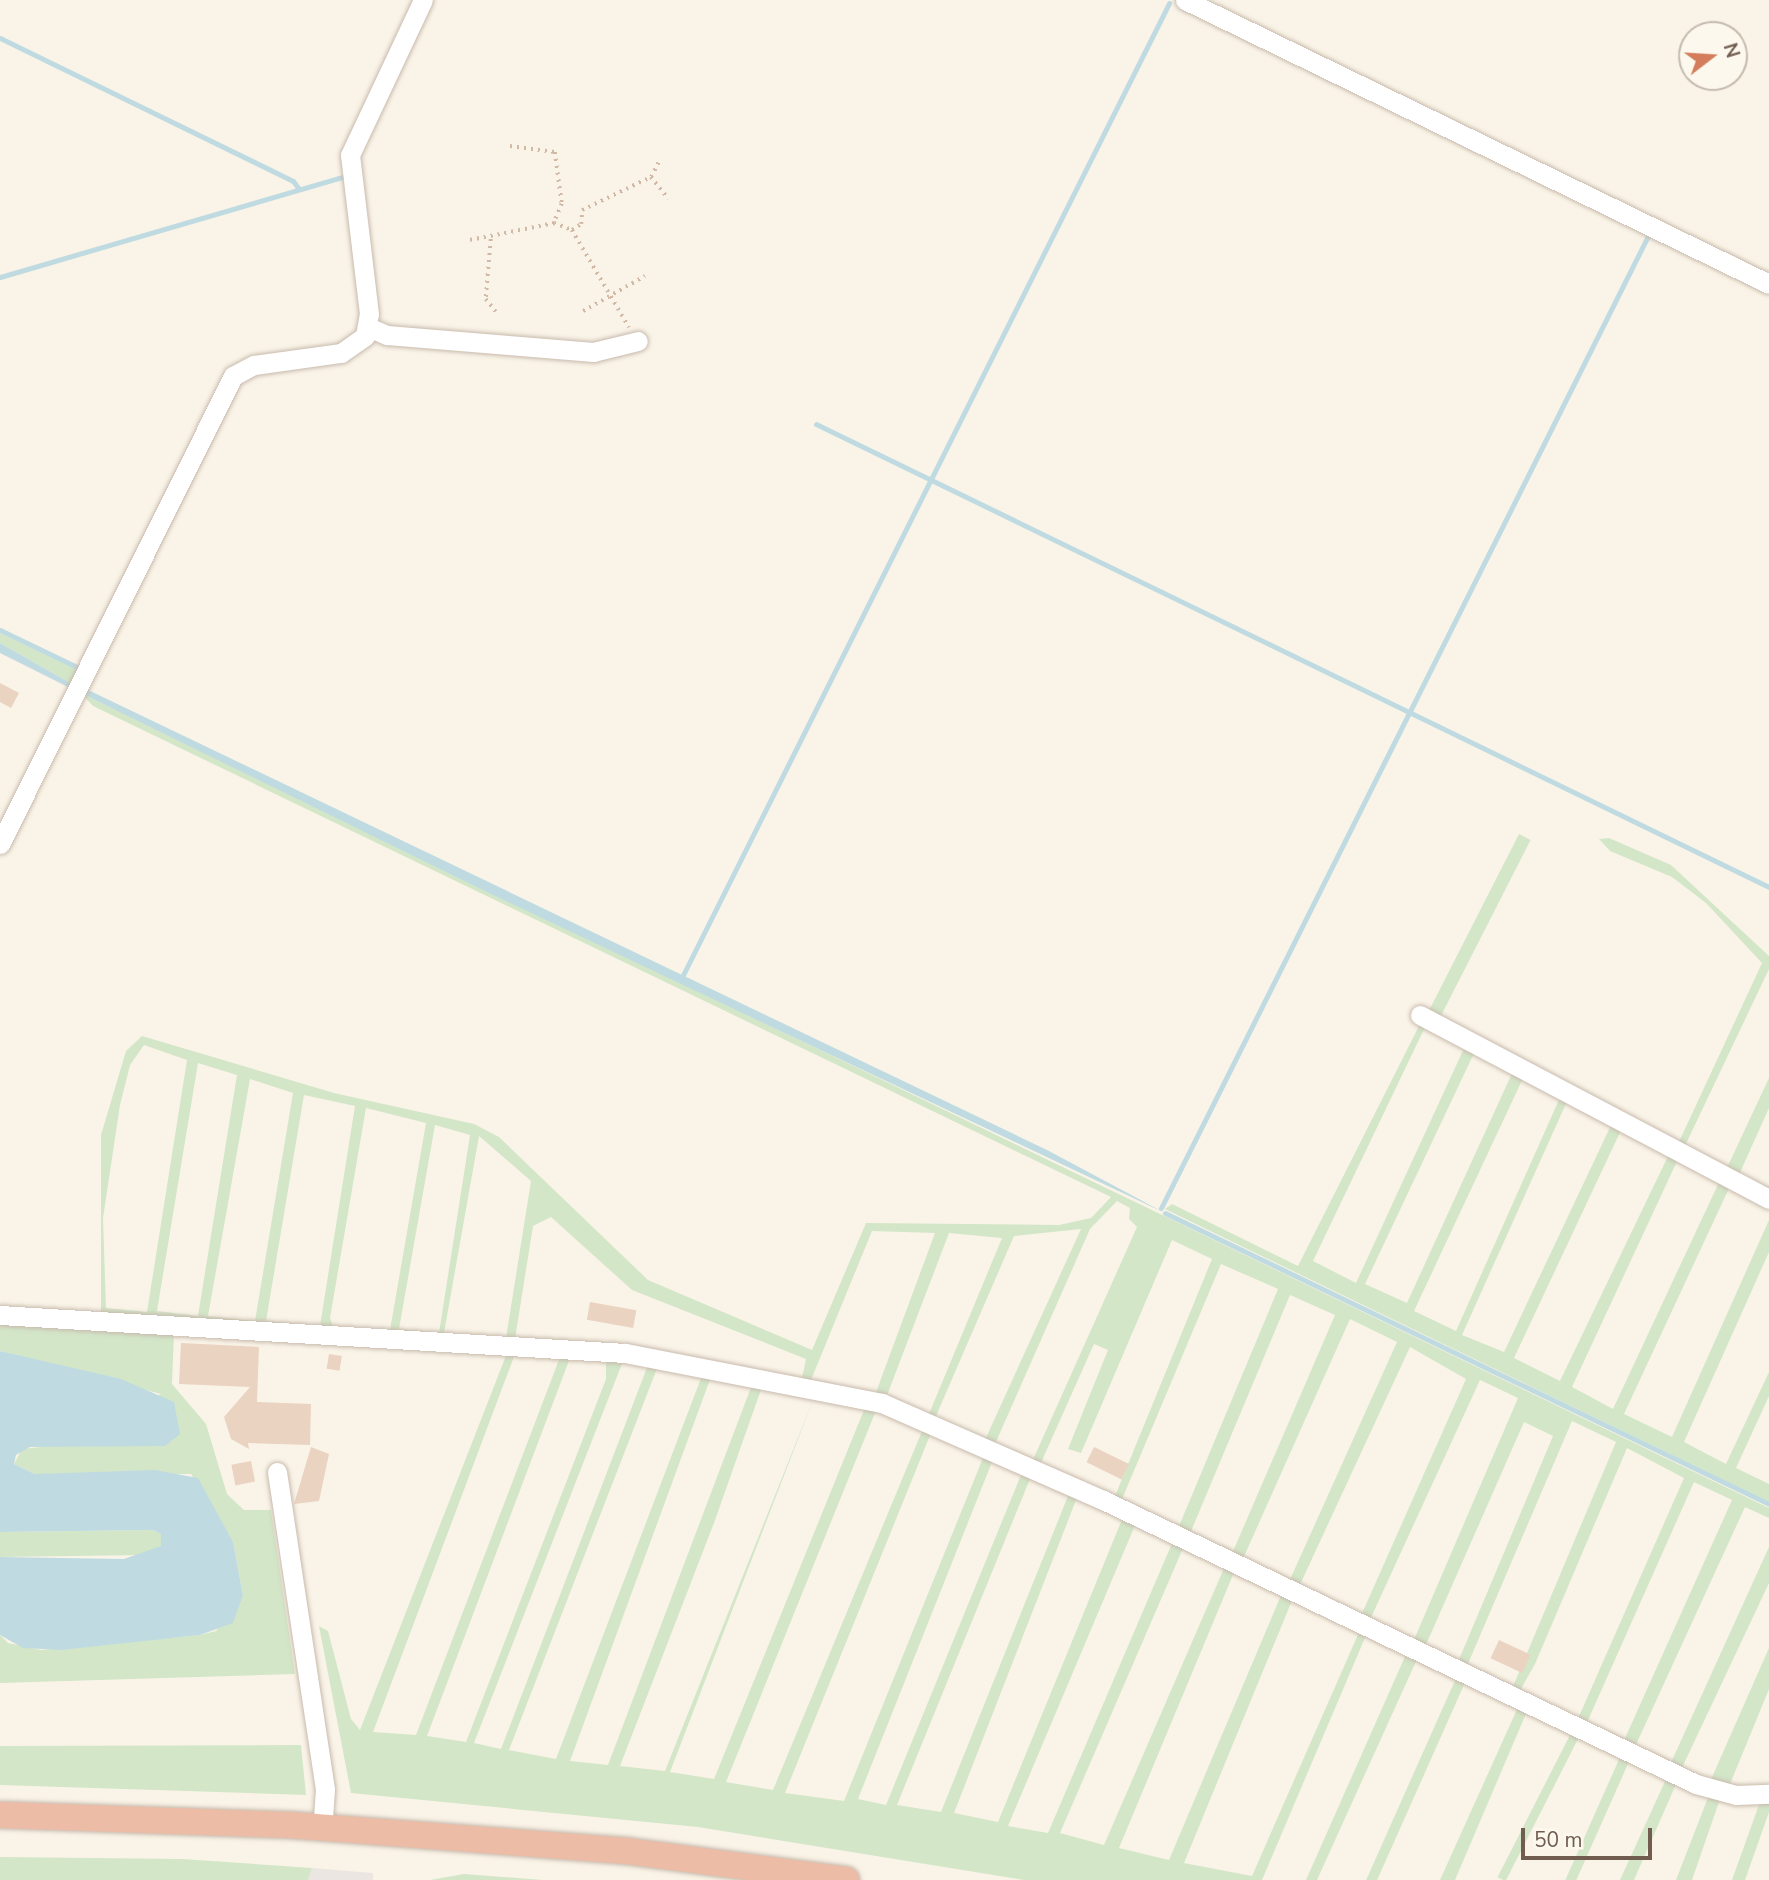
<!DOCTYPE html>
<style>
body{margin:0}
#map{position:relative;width:1769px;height:1880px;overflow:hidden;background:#faf4e8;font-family:"Nunito Sans",sans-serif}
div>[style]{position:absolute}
.industrial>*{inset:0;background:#ebe6e1}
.green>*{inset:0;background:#d3e6c8;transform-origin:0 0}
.water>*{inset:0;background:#bfdbe1}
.stream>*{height:5px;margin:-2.5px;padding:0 2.5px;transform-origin:2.5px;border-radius:2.5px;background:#bfdbe1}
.building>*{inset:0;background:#ead3c1;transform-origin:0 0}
.path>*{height:3.5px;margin-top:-1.75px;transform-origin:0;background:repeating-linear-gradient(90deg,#d1b9a6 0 2px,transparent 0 7px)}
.roads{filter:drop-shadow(0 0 2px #c8baad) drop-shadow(0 0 2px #c8baad)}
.minor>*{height:19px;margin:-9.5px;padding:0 9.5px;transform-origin:9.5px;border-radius:9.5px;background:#fff}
.highway>*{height:26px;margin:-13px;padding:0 13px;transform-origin:13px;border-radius:13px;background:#ecbca7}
span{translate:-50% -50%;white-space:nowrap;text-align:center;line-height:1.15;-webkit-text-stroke:7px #fdf8ee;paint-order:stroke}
.north{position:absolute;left:1678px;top:21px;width:70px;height:70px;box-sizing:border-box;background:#fdf8ee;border:2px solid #c5baae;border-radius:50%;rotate:73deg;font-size:19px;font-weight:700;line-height:28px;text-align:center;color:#715d4f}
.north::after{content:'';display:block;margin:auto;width:24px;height:32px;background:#d47d5d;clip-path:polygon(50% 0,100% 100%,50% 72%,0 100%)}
.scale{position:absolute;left:1521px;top:1828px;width:131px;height:32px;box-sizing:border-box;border:4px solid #715d4f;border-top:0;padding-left:9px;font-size:21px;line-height:24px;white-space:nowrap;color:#715d4f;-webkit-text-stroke:5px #fdf8ee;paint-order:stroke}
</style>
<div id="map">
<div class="industrial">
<div style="clip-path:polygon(312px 1868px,373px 1873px,373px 1880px,308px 1880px)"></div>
</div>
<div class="green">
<div style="clip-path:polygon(0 633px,80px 671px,72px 684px,0 643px)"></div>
<div style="clip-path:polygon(evenodd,81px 693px,1769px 1508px,1769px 1518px,1745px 1507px,1634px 1749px,1622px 1745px,1732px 1500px,1694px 1482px,1585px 1727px,1576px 1723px,1684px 1478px,1627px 1448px,1535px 1664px,1518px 1694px,1511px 1691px,1616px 1442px,1572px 1421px,1467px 1666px,1458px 1662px,1553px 1436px,1524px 1422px,1425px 1647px,1413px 1642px,1518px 1398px,1480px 1380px,1369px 1622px,1360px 1618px,1466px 1379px,1410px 1347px,1298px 1589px,1288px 1584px,1397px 1342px,1350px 1319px,1242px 1561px,1231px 1556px,1335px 1315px,1290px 1295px,1189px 1536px,1177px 1531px,1278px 1289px,1221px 1264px,1120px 1504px,1113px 1501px,1212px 1259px,1172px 1240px,1081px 1453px,1068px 1449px,1108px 1350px,1094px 1344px,1040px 1465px,1032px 1462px,1137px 1227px,1129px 1219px,1130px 1208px,1117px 1201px,1090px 1229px,995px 1444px,985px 1440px,1081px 1229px,1014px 1236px,936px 1416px,929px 1414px,1002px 1238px,949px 1233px,886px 1398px,875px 1395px,935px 1233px,872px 1231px,811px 1380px,802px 1378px,806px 1359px,632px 1290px,551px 1217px,533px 1226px,515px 1339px,101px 1313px,101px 1135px,126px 1051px,142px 1036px,334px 1093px,474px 1124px,499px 1137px,648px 1280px,812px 1350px,866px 1223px,1059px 1225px,1091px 1218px,1111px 1197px,93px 706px,81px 693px,144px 1045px,187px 1060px,147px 1312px,106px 1308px,103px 1218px,120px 1105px,130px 1065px,144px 1045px,81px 693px,198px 1063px,237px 1075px,198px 1316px,157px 1311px,198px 1063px,81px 693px,250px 1079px,293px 1093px,255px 1321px,208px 1316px,250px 1079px,81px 693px,304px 1095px,355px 1106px,320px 1326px,266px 1321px,304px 1095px,81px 693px,366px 1108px,426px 1123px,390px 1330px,333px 1327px,330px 1318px,366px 1108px,81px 693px,435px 1125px,470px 1135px,439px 1333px,399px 1329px,435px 1125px,81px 693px,479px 1136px,531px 1181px,506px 1338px,444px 1333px,479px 1136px)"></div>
<div style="left:1519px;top:834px;width:13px;height:199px;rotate:27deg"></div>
<div style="clip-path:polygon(1609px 838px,1671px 865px,1769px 956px,1769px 969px,1684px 1148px,1678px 1144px,1762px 963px,1706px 903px,1672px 877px,1610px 851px,1599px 839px)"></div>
<div style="clip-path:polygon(1422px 1020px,1427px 1023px,1313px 1261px,1356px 1283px,1466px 1044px,1476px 1049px,1365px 1284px,1407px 1303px,1514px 1069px,1525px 1074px,1414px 1311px,1456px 1331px,1562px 1093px,1569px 1097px,1462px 1335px,1504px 1352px,1613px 1121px,1623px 1126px,1514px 1358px,1560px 1381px,1670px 1152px,1679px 1157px,1572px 1387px,1613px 1409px,1721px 1178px,1731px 1184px,1624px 1414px,1672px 1437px,1769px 1220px,1769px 1252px,1684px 1442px,1726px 1464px,1769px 1372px,1769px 1396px,1736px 1468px,1769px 1484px,1769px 1502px,1165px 1209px,1172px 1204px,1298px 1266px)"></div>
<div style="clip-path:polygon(1769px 1078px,1769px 1108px,1738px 1177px,1726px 1170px)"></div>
<div style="clip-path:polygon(0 1323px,174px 1333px,172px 1384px,206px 1424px,227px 1494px,244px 1510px,271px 1510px,295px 1674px,0 1683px,0 1635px,8px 1643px,41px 1650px,200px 1635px,216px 1631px,243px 1595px,233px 1542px,191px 1474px,35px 1474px,14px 1464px,22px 1449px,41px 1447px,161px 1394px,0 1351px)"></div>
<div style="clip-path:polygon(507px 1353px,515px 1354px,373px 1732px,416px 1735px,560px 1357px,570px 1358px,427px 1736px,466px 1742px,606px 1379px,606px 1360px,623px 1361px,474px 1743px,501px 1749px,648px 1365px,658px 1366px,509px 1750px,556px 1759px,703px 1373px,712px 1374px,570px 1761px,608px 1765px,753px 1382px,763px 1384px,714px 1523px,620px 1766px,665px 1771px,815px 1395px,670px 1772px,714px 1779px,866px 1405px,877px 1408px,726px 1782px,773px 1790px,925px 1424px,933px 1428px,785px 1793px,844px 1801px,985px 1453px,994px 1457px,858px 1799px,886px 1805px,1023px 1470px,1032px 1474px,897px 1805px,941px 1812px,1070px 1491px,1078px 1495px,954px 1813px,998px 1822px,1123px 1517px,1136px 1523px,1008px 1826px,1048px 1833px,1173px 1541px,1184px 1546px,1060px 1833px,1104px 1845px,1225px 1566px,1235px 1570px,1119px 1848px,1169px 1860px,1282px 1593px,1293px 1598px,1184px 1863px,1252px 1876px,1360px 1630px,1367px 1633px,1262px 1880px,1024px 1880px,698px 1827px,351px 1793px,319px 1626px,328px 1631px,351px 1719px,360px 1730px)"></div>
<div style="clip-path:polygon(153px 1530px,161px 1534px,161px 1546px,149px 1555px,0 1557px,0 1532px)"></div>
<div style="clip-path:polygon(1769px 1547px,1769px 1583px,1680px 1772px,1669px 1767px)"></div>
<div style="clip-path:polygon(1769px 1648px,1769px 1689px,1728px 1789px,1709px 1784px)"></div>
<div style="clip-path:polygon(1407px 1652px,1418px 1657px,1317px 1880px,1306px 1880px)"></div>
<div style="left:1457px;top:1676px;width:10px;height:224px;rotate:24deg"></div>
<div style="clip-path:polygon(1519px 1705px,1528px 1709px,1455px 1880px,1440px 1880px)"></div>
<div style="left:1572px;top:1731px;width:9px;height:164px;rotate:27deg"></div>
<div style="clip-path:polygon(301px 1745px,306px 1795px,0 1785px,0 1746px)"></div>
<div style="left:1621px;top:1755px;width:10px;height:137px;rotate:24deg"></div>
<div style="clip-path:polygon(1667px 1777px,1677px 1782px,1634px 1880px,1620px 1880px)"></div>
<div style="clip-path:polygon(1709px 1795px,1720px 1799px,1692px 1880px,1676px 1880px)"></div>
<div style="clip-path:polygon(1760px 1802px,1769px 1803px,1769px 1812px,1745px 1880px,1732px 1880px)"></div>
<div style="clip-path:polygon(0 1857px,182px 1859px,312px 1868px,308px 1880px,0 1880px)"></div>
<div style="clip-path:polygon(464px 1874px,543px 1880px,430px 1880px)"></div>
</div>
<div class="water">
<div style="clip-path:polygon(0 643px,72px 684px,70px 688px,0 653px)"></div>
<div style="clip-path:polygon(84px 688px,1047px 1150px,1165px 1213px,489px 893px,81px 693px)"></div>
<div style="clip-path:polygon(0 1351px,121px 1379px,174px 1402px,180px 1434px,165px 1446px,30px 1447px,16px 1455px,14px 1464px,35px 1474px,155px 1470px,198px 1478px,233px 1542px,243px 1595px,233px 1623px,200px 1635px,61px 1650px,23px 1648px,0 1635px,0 1557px,124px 1559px,161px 1546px,161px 1534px,153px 1530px,0 1532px)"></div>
</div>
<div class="stream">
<div style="left:0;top:38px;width:326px;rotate:26deg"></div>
<div style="left:293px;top:181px;width:10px;rotate:53deg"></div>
<div style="left:0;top:277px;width:357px;rotate:-16.3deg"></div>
<div style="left:816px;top:424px;width:1060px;rotate:25.91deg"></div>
<div style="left:0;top:630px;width:90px;rotate:25.7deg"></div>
<div style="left:682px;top:977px;width:1089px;rotate:-63.43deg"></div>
<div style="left:1161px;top:1208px;width:1089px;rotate:-63.39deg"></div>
<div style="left:1165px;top:1213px;width:670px;rotate:25.72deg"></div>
</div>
<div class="building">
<div style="clip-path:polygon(0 683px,19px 693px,11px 708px,0 702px)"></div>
<div style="left:590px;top:1302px;width:47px;height:18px;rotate:10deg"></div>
<div style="clip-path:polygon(181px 1343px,259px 1347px,257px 1402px,311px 1404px,310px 1445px,248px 1443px,249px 1449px,231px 1439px,224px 1417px,250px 1387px,179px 1384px)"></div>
<div style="left:329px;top:1354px;width:13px;height:15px;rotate:9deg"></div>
<div style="clip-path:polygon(311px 1447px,329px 1454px,319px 1501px,294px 1504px)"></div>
<div style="left:1094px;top:1447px;width:39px;height:17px;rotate:26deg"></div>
<div style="left:251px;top:1461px;width:21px;height:20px;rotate:79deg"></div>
<div style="left:1499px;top:1640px;width:35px;height:20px;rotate:25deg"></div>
</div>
<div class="path">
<div style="left:510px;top:146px;width:45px;rotate:7.6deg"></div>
<div style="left:555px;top:152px;width:52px;rotate:82.3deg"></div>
<div style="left:562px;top:204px;width:21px;rotate:113deg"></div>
<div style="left:651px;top:177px;width:28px;rotate:51deg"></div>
<div style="left:572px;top:230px;width:11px;rotate:-34deg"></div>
<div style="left:581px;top:224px;width:14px;rotate:-86deg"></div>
<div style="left:582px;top:210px;width:76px;rotate:-25.6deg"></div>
<div style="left:651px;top:177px;width:20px;rotate:-63deg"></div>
<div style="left:491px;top:239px;width:60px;rotate:94.8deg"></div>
<div style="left:486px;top:299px;width:16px;rotate:52deg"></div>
<div style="left:470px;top:240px;width:86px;rotate:-11.4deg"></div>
<div style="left:554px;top:223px;width:19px;rotate:21deg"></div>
<div style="left:572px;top:230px;width:113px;rotate:59.6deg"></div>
<div style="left:583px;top:311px;width:71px;rotate:-29.4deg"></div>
</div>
<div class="roads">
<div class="minor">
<div style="left:1185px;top:0;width:649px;rotate:25.93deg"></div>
<div style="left:368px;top:327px;width:21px;rotate:23deg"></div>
<div style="left:387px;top:335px;width:207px;rotate:4.7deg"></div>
<div style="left:593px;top:352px;width:46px;rotate:-13.7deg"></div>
<div style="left:0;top:844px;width:523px;rotate:-63.53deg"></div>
<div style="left:233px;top:376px;width:24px;rotate:-28deg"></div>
<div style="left:254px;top:365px;width:88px;rotate:-7.9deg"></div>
<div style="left:341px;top:353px;width:29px;rotate:-35deg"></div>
<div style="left:365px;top:336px;width:22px;rotate:-80deg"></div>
<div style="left:369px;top:314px;width:160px;rotate:-96.8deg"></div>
<div style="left:350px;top:155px;width:171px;rotate:-64.8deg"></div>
<div style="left:1420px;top:1015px;width:395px;rotate:27.8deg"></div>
<div style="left:0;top:1315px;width:626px;rotate:3.48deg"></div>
<div style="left:625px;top:1353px;width:262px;rotate:11deg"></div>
<div style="left:882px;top:1403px;width:241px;rotate:23.7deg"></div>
<div style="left:1103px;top:1500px;width:657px;rotate:25.59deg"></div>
<div style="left:1696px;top:1784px;width:41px;rotate:15.4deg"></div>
<div style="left:1736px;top:1795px;width:33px;rotate:-2deg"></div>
<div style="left:277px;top:1472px;width:321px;rotate:81.4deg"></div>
<div style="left:325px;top:1789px;width:39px;rotate:94deg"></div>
</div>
<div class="highway">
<div style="left:0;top:1815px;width:290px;rotate:2deg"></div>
<div style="left:290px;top:1825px;width:338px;rotate:4.4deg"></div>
<div style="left:627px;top:1851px;width:221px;rotate:7.5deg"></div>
</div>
</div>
<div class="north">N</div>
<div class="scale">50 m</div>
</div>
